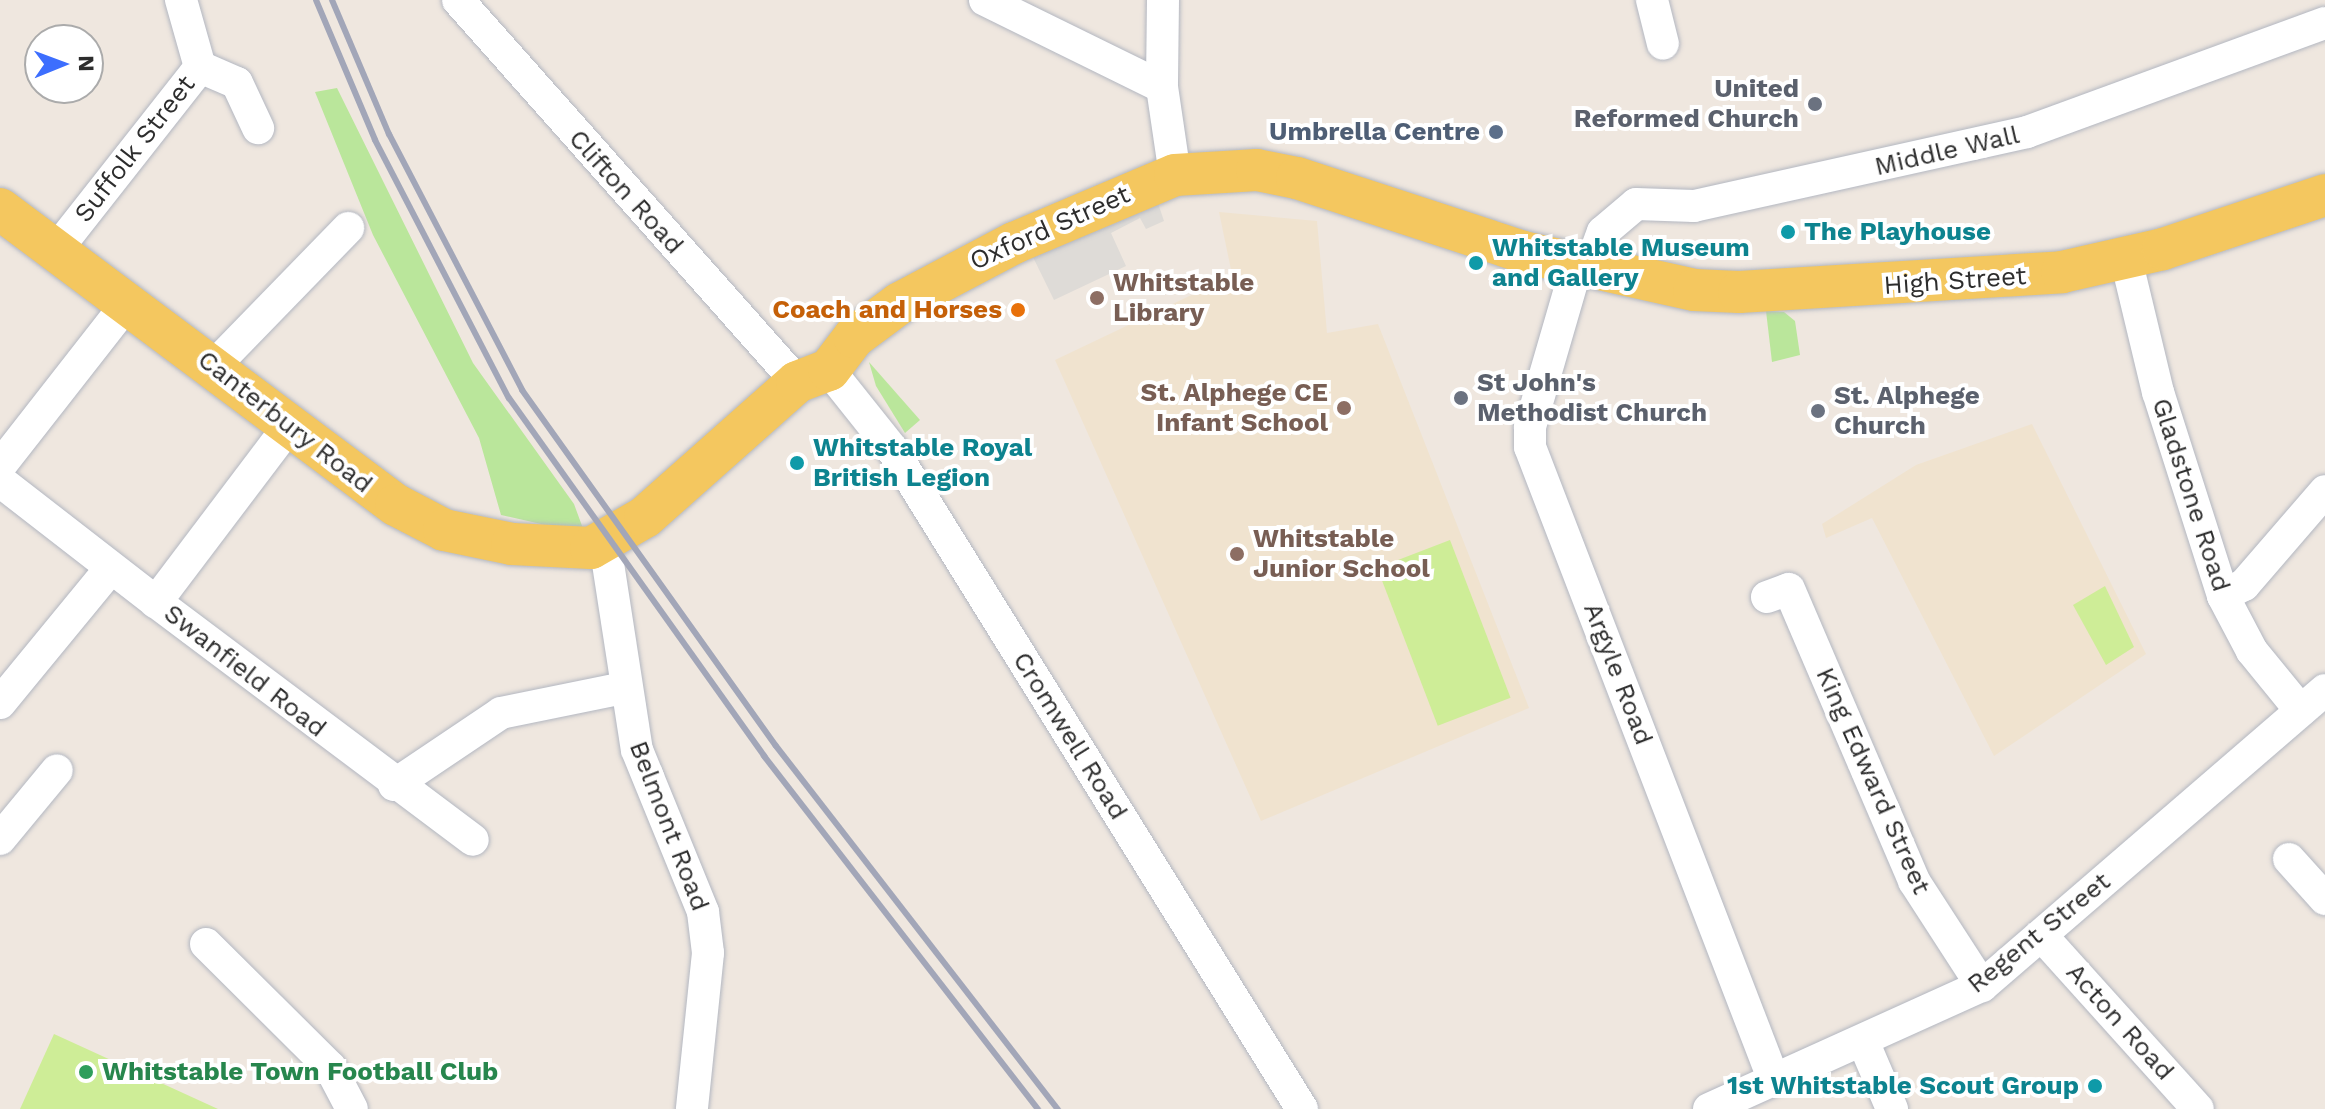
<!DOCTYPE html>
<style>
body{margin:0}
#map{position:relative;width:2325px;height:1109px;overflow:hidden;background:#efe7df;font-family:"Work Sans",sans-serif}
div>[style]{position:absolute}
.education>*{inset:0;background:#f0e3cf}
.green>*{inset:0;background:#bae69b}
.pitch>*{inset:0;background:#ceed97;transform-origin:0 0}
.plaza>*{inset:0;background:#dedbd7}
.roads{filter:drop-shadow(0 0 2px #b3b7c1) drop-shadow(0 0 2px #b3b7c1)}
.minor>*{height:32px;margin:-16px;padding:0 16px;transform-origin:16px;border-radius:16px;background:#fff}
.major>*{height:42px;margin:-21px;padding:0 21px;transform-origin:21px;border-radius:21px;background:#f4c75f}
.rail>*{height:6px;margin:-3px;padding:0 3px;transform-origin:3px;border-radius:3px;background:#a2a6b8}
.dots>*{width:22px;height:22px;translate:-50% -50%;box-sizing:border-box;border:4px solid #fff;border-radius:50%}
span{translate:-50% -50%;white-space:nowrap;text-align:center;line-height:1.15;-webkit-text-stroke:8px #fff;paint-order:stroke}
.worship-label{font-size:26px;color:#5b616d;font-weight:700}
.right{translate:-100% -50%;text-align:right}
.left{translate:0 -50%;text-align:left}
.service-label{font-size:26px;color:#4e5e75;font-weight:700}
.street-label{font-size:26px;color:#2d2d2d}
.culture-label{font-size:26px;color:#0d838f;font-weight:700}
.education-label{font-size:26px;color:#785e54;font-weight:700}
.food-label{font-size:26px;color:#c56008;font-weight:700}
.leisure-label{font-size:26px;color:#27864d;font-weight:700}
.north{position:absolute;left:24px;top:24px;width:80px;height:80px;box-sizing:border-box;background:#fff;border:2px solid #ababab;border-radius:50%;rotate:89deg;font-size:22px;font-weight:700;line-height:32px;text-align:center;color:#2d2d2d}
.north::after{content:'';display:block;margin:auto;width:28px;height:36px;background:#3d6efe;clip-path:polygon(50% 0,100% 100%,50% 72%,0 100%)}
</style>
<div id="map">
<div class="education">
<div style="clip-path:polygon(1219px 212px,1317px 221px,1327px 333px,1378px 324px,1529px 708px,1261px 821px,1055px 360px,1202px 290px,1205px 295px,1234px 284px)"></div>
<div style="clip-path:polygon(2032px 424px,2146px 654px,1994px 756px,1872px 518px,1826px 538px,1822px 524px,1916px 465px)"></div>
</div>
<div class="green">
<div style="clip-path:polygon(337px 88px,473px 363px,574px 504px,585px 534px,501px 515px,479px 438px,373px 235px,315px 92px)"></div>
<div style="clip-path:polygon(1766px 311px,1784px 312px,1795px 321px,1800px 355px,1772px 362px)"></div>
<div style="clip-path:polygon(869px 362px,920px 420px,905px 433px,876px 386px)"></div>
</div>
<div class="pitch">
<div style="left:1450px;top:540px;width:169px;height:78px;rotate:69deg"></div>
<div style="clip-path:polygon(2105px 586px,2134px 647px,2106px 665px,2073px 605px)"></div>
<div style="clip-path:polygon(54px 1034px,218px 1109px,20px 1109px)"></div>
</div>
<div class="plaza">
<div style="clip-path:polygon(1154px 191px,1164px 221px,1146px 229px,1140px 218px,1111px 233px,1126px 266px,1054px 300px,1029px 249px)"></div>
</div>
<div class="roads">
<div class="minor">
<div style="left:458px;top:0;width:511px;rotate:48.41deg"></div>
<div style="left:985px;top:0;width:197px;rotate:26.2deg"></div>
<div style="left:1163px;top:0;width:87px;rotate:90.7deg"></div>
<div style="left:1162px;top:87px;width:89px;rotate:81.6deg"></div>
<div style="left:1652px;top:0;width:45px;rotate:76deg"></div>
<div style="left:200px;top:67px;width:40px;rotate:23.4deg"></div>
<div style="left:237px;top:83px;width:50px;rotate:65deg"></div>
<div style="left:57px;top:249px;width:231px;rotate:-51.8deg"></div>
<div style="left:200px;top:67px;width:70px;rotate:-105.8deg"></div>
<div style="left:2126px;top:259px;width:137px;rotate:76.5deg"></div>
<div style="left:2158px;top:392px;width:214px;rotate:72.3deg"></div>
<div style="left:2223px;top:596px;width:62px;rotate:62.2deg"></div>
<div style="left:2252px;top:651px;width:77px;rotate:50.8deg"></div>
<div style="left:1577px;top:265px;width:169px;rotate:106.2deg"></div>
<div style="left:1530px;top:427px;width:20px;rotate:90deg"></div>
<div style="left:1530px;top:447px;width:676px;rotate:68.94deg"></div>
<div style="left:1590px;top:267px;width:37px;rotate:-70deg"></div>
<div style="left:1603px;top:232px;width:43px;rotate:-40.3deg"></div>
<div style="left:1636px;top:204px;width:58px;rotate:2deg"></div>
<div style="left:1694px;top:206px;width:341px;rotate:-12.5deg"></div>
<div style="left:2027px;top:132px;width:317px;rotate:-20.1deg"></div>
<div style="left:213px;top:367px;width:194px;rotate:-45.8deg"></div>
<div style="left:829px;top:370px;width:101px;rotate:51.4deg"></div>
<div style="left:892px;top:449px;width:777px;rotate:58.15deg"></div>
<div style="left:289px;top:426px;width:221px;rotate:127.1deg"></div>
<div style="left:156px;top:602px;width:396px;rotate:36.9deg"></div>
<div style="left:0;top:466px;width:209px;rotate:-52deg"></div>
<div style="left:0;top:481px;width:197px;rotate:37.8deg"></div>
<div style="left:605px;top:544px;width:208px;rotate:81.2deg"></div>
<div style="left:637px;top:750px;width:175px;rotate:67.8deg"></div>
<div style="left:703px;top:912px;width:41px;rotate:83deg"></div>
<div style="left:708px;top:953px;width:157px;rotate:95.9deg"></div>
<div style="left:2223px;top:596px;width:24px;rotate:-28deg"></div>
<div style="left:2244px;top:585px;width:124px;rotate:-49.2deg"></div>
<div style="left:1767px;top:597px;width:23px;rotate:-20deg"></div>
<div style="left:1789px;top:589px;width:318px;rotate:66.8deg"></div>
<div style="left:1914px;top:881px;width:125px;rotate:57.1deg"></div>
<div style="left:0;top:703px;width:175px;rotate:-50.6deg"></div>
<div style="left:394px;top:785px;width:129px;rotate:-33.9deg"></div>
<div style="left:501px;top:713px;width:126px;rotate:-11.5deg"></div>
<div style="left:0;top:839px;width:89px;rotate:-50.4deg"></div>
<div style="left:2289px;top:859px;width:54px;rotate:48deg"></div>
<div style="left:2042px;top:936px;width:233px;rotate:48deg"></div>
<div style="left:206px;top:944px;width:175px;rotate:44.8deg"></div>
<div style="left:330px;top:1067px;width:47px;rotate:62.4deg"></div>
<div style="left:1863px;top:1041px;width:74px;rotate:66.9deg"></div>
<div style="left:1709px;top:1109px;width:299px;rotate:-24.3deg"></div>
<div style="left:1982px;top:986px;width:453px;rotate:-40.8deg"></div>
</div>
<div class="major">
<div style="left:0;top:209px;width:494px;rotate:36.8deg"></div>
<div style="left:396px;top:505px;width:54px;rotate:27.5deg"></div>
<div style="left:444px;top:530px;width:69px;rotate:11.6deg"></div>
<div style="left:512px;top:544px;width:79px;rotate:2.9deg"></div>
<div style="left:591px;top:548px;width:62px;rotate:-29.9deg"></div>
<div style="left:645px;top:517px;width:203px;rotate:-41.6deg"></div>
<div style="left:797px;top:382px;width:34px;rotate:-21deg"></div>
<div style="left:829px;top:370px;width:41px;rotate:-52.9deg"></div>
<div style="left:854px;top:337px;width:57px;rotate:-36.5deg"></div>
<div style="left:900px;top:303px;width:129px;rotate:-27.8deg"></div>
<div style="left:1014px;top:243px;width:175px;rotate:-22.9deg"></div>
<div style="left:1175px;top:175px;width:82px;rotate:-3.5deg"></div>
<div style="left:1257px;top:170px;width:41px;rotate:11.3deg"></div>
<div style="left:1297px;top:178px;width:238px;rotate:18.1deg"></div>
<div style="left:1523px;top:252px;width:175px;rotate:12.5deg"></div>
<div style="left:1694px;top:290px;width:45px;rotate:2.5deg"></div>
<div style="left:1739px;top:292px;width:324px;rotate:-3.5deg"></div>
<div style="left:2062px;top:272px;width:104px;rotate:-12.8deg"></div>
<div style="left:2163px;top:249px;width:171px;rotate:-18.4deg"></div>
</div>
</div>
<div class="rail">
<div style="left:316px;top:0;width:152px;rotate:67.1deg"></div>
<div style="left:375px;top:140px;width:291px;rotate:62.6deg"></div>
<div style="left:509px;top:398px;width:440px;rotate:54.5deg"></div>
<div style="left:764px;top:756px;width:447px;rotate:52.2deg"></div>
<div style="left:332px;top:0;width:146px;rotate:67deg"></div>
<div style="left:389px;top:134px;width:288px;rotate:62.5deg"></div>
<div style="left:522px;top:390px;width:437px;rotate:54.5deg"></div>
<div style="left:776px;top:746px;width:460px;rotate:52.2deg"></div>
</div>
<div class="dots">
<div style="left:1815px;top:104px;background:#6b7280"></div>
<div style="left:1496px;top:132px;background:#5c6f8a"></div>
<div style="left:1788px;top:232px;background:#0f9aa8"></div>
<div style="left:1476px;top:263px;background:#0f9aa8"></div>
<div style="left:1097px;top:298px;background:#8d6e63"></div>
<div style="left:1018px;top:310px;background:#e8710a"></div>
<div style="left:1461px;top:398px;background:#6b7280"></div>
<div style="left:1344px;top:408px;background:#8d6e63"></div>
<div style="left:1818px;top:411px;background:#6b7280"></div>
<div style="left:797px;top:463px;background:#0f9aa8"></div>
<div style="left:1237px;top:554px;background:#8d6e63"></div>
<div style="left:86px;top:1072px;background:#2e9e5b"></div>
<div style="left:2095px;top:1086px;background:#0f9aa8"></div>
</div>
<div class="worship-label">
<span class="right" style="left:1799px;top:104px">United<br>Reformed Church</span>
<span class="left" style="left:1477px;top:398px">St John's<br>Methodist Church</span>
<span class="left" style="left:1834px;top:411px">St. Alphege<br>Church</span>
</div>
<div class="service-label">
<span class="right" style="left:1480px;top:132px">Umbrella Centre</span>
</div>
<div class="street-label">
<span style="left:135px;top:149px;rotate:-52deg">Suffolk Street</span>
<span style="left:1947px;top:151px;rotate:-13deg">Middle Wall</span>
<span style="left:626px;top:192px;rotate:48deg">Clifton Road</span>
<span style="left:1050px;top:228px;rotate:-24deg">Oxford Street</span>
<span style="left:1955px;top:281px;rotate:-4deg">High Street</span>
<span style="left:285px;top:422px;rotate:38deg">Canterbury Road</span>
<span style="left:2191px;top:495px;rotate:72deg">Gladstone Road</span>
<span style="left:245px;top:671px;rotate:38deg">Swanfield Road</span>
<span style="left:1618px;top:674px;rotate:69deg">Argyle Road</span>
<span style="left:1070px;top:736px;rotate:58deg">Cromwell Road</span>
<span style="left:1873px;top:781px;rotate:66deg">King Edward Street</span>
<span style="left:669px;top:826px;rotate:69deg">Belmont Road</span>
<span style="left:2039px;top:933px;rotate:-39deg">Regent Street</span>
<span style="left:2120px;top:1022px;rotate:48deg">Acton Road</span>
</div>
<div class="culture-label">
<span class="left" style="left:1804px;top:232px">The Playhouse</span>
<span class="left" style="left:1492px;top:263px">Whitstable Museum<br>and Gallery</span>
<span class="left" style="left:813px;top:463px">Whitstable Royal<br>British Legion</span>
<span class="right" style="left:2079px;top:1086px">1st Whitstable Scout Group</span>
</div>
<div class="education-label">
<span class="left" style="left:1113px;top:298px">Whitstable<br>Library</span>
<span class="right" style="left:1328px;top:408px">St. Alphege CE<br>Infant School</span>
<span class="left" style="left:1253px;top:554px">Whitstable<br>Junior School</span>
</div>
<div class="food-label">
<span class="right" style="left:1002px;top:310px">Coach and Horses</span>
</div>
<div class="leisure-label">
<span class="left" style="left:102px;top:1072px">Whitstable Town Football Club</span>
</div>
<div class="north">N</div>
</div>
